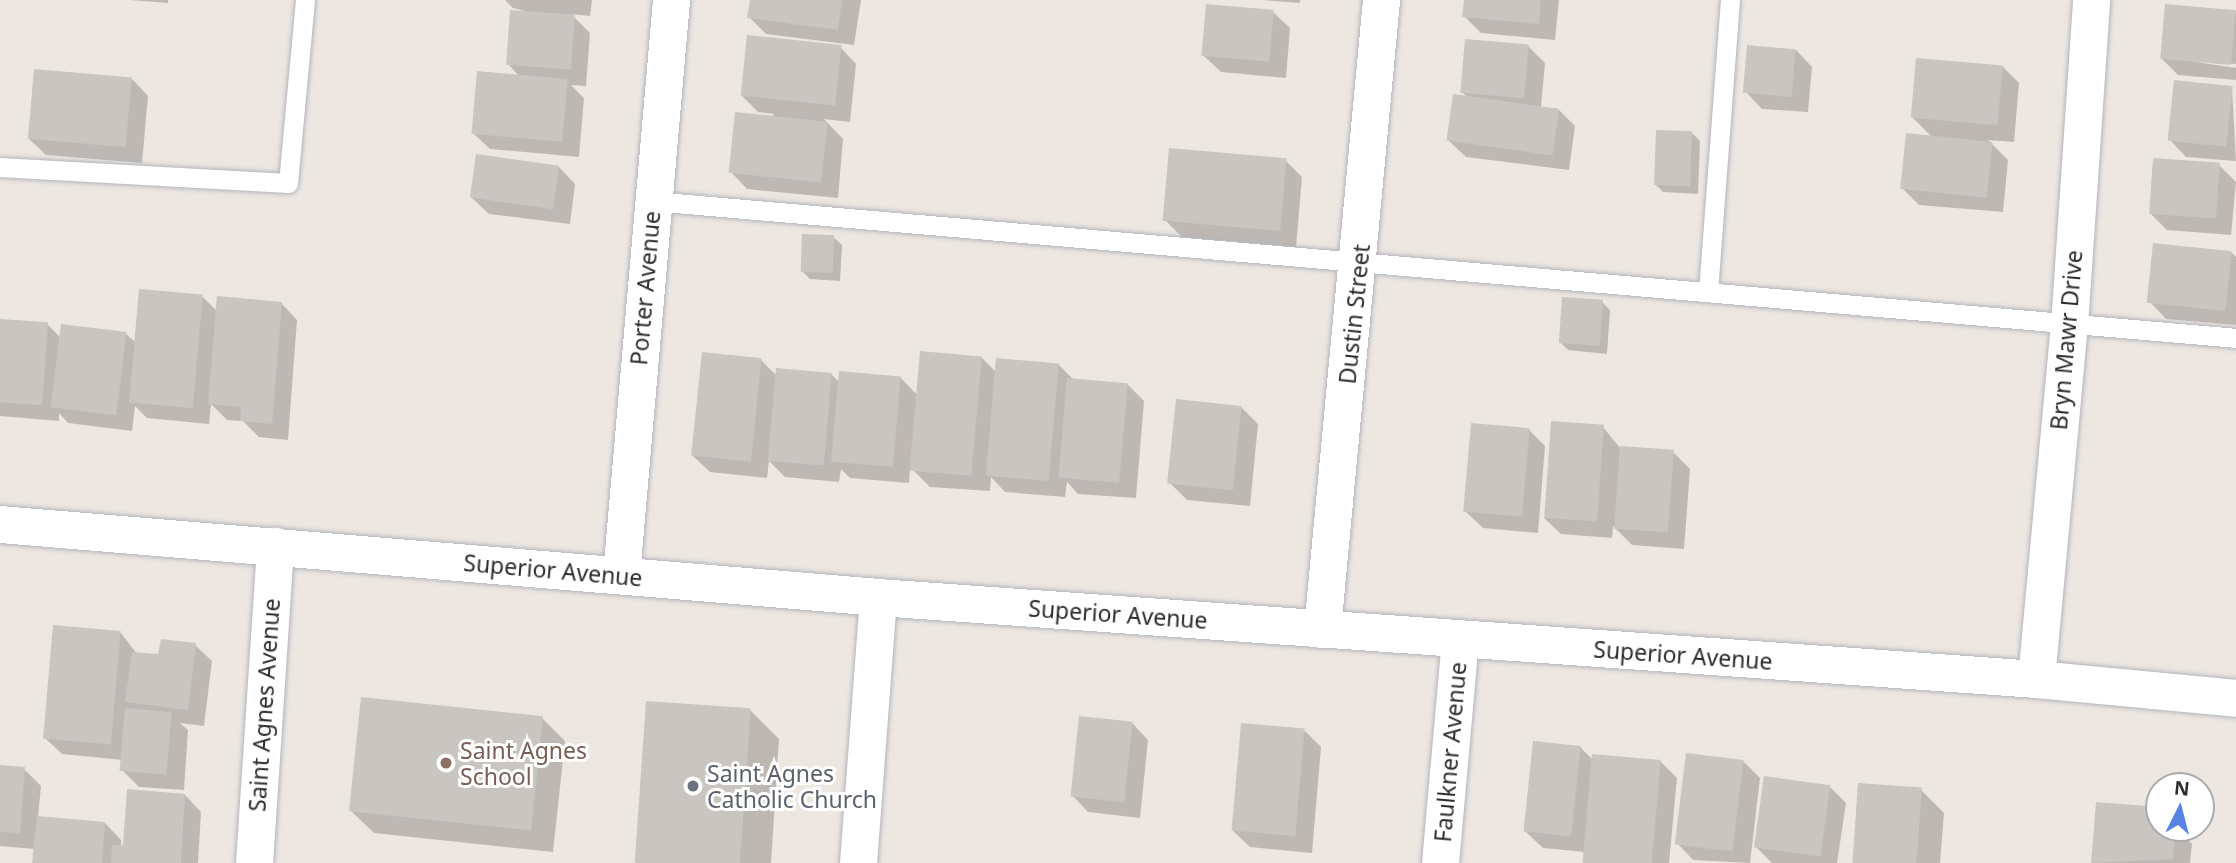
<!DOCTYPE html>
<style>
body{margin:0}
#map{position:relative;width:2236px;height:863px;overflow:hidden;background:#ede7e2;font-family:"Noto Sans",sans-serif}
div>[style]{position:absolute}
.shadow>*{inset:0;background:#0003}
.building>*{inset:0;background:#c9c5c0;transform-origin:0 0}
.roads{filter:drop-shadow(0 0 2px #b2b5bb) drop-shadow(0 0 2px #b2b5bb)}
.service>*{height:19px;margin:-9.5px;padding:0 9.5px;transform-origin:9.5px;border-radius:9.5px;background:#fff}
.minor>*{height:37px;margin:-18.5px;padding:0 18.5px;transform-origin:18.5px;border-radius:18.5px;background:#fff}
.dots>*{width:19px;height:19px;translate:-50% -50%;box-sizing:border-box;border:4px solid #fff;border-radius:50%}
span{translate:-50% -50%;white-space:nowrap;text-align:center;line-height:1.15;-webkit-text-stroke:6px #fff;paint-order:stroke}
.street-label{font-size:23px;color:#2d2d2d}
.education-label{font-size:23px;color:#785e54}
.left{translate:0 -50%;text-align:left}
.worship-label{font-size:23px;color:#5b616d}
.north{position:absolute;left:2145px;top:772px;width:70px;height:70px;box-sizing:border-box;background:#fff;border:2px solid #ababab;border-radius:50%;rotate:6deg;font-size:19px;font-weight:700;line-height:28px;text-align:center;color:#2d2d2d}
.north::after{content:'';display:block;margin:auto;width:24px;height:32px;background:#5783e4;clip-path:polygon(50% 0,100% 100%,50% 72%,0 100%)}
</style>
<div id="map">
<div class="shadow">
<div style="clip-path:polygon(129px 0,168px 0,168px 3px)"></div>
<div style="clip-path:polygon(505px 0,592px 0,590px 16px,571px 14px,590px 33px,586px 86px,571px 85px,584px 98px,579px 157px,490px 149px,473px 133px,520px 77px,508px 64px,538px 14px,513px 8px)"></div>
<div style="clip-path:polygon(751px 0,861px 0,854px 45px,766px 34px,749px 17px)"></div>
<div style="clip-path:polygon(1261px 0,1300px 0,1300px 3px)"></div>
<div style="clip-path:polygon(1466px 0,1559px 0,1555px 40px,1481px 33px,1464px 16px)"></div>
<div style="clip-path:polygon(1273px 12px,1290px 28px,1286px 78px,1221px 72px,1204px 56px)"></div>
<div style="clip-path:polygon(2236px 12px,2236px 64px,2177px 59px,2236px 68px,2236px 80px,2178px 75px,2162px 59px)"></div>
<div style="clip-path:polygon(1528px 46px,1545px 63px,1541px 107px,1558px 109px,1575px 126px,1569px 170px,1466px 157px,1449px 141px,1468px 98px,1462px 92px)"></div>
<div style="clip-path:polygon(840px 47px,856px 64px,850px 122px,824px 119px,843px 139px,838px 198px,747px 189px,731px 172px,774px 114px,758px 112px,741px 95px)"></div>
<div style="clip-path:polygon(1796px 50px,1812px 67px,1808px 112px,1762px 109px,1746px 92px)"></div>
<div style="clip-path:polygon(2002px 66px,2019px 83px,2014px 142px,1988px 140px,2008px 160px,2003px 212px,1919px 205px,1902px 188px,1933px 138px,1913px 118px)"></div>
<div style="clip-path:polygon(132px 79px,148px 96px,142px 163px,46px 155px,29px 139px)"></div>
<div style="clip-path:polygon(2232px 88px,2236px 161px,2186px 157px,2170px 140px)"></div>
<div style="clip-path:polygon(1692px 133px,1700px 141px,1698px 194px,1663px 192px,1655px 184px)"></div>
<div style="clip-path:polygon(1285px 160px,1302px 177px,1296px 247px,1182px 237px,1165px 220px)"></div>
<div style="clip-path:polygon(2219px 165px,2236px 182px,2231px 235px,2167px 230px,2150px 213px)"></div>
<div style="clip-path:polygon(559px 167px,575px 184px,570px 224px,489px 214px,472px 198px)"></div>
<div style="clip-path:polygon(833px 237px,842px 245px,840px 281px,810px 279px,802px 271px)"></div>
<div style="clip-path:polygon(2231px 252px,2236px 257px,2236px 325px,2166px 319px,2150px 302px)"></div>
<div style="clip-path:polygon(203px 297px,218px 312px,281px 303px,297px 320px,288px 440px,259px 437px,243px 421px,227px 420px,211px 404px,209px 424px,147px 418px,135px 406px,132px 431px,68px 423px,59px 413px,59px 421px,0 416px,0 321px,47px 324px,61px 338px,126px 334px,136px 343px)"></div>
<div style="clip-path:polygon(1602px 302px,1610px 310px,1607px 354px,1568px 350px,1560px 342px)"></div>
<div style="clip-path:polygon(982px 358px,997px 373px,1059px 365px,1074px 380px,1127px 384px,1144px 401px,1136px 498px,1078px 494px,1067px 482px,1065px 497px,1005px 492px,991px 477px,990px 491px,930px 487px,910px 467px,909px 483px,850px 478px,841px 469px,839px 482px,785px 477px,769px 461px,767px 478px,710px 472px,693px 456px,761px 360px,777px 376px,831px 374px,840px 383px,900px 377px,918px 396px)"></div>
<div style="clip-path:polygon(1241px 407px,1258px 424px,1250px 506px,1187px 500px,1170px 483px)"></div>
<div style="clip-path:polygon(1603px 427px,1620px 448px,1673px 452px,1690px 469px,1684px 549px,1632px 545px,1613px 526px,1612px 538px,1561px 534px,1544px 518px)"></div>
<div style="clip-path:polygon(1529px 430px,1545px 446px,1538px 533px,1483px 528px,1466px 512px)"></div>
<div style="clip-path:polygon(121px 633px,137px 654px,160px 656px,195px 645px,212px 661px,204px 726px,180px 723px,188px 730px,184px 790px,139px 787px,122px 770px,123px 760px,62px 754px,45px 738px)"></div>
<div style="clip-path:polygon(750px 710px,779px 739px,771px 863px,637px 863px)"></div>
<div style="clip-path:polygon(542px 718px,565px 741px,553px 852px,374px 833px,350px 810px)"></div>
<div style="clip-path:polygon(1132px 723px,1148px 740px,1140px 818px,1088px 812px,1072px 795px)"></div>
<div style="clip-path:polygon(1305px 731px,1321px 747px,1312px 853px,1250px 847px,1233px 831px)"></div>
<div style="clip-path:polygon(1580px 747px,1593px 760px,1660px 761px,1677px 778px,1669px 863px,1584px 863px,1585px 852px,1543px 848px,1526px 832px)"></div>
<div style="clip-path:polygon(1743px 761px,1760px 778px,1750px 863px,1693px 860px,1677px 843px)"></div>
<div style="clip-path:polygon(0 767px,24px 769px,41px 786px,38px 818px,105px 823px,121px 840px,121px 847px,185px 795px,201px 812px,198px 863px,34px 863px,35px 849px,0 846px)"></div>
<div style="clip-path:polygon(1829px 786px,1846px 803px,1837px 863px,1772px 863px,1755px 846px)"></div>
<div style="clip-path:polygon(1921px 790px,1944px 813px,1940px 863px,1853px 863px)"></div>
<div style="clip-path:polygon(2098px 804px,2159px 809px,2159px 828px,2176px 828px,2192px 844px,2190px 863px,2092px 863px)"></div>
</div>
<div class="building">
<div style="clip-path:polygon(750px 0,842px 0,838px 30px,747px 18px)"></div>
<div style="clip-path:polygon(1464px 0,1541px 0,1539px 24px,1462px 17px)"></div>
<div style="left:1206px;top:4px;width:68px;height:52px;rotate:5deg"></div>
<div style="left:2165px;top:4px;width:71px;height:55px;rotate:5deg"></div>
<div style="left:510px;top:10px;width:65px;height:55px;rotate:4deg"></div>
<div style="left:747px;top:35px;width:95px;height:61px;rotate:6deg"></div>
<div style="left:1465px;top:39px;width:64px;height:54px;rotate:5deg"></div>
<div style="left:1747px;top:45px;width:49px;height:48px;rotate:5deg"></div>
<div style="left:1916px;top:58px;width:87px;height:60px;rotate:5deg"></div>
<div style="left:34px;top:69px;width:98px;height:70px;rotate:5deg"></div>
<div style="left:477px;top:71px;width:91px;height:63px;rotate:5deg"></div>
<div style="left:2174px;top:80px;width:59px;height:61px;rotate:6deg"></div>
<div style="left:1453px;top:94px;width:107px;height:47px;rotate:8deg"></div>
<div style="left:735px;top:112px;width:93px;height:61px;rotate:6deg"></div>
<div style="left:1656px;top:130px;width:36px;height:55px;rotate:2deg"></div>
<div style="left:1906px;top:133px;width:87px;height:56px;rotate:6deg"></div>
<div style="left:1169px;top:148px;width:118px;height:73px;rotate:5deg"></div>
<div style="left:476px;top:154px;width:84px;height:44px;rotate:8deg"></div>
<div style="left:2153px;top:158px;width:67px;height:56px;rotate:4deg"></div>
<div style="left:802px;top:234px;width:32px;height:38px;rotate:2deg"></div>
<div style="left:2153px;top:243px;width:79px;height:60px;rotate:6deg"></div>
<div style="left:139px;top:289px;width:64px;height:114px;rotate:5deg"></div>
<div style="clip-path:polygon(217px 296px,282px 302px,272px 424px,240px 421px,241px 407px,208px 404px)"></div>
<div style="left:1562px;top:297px;width:41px;height:46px;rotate:4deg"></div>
<div style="left:0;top:319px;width:48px;height:83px;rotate:4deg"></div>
<div style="left:61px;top:324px;width:66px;height:84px;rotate:7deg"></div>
<div style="left:920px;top:351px;width:62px;height:120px;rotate:5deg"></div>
<div style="left:702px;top:352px;width:60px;height:104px;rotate:6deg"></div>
<div style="left:996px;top:358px;width:63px;height:118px;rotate:5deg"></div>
<div style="left:776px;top:368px;width:56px;height:93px;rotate:5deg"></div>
<div style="left:839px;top:371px;width:62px;height:91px;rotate:5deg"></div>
<div style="left:1067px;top:378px;width:61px;height:100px;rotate:5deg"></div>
<div style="left:1176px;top:399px;width:66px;height:85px;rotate:6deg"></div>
<div style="left:1551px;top:421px;width:53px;height:97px;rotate:4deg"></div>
<div style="left:1471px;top:423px;width:59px;height:89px;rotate:5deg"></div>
<div style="left:1620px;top:446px;width:54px;height:83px;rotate:4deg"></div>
<div style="left:53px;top:625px;width:68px;height:114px;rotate:5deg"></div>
<div style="clip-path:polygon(161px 639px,196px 643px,188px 710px,125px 702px,132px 652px,158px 654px)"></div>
<div style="left:361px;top:697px;width:183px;height:115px;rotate:6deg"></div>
<div style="left:646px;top:701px;width:105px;height:162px;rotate:4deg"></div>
<div style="left:125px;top:708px;width:47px;height:63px;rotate:5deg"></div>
<div style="left:1079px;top:716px;width:54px;height:81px;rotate:6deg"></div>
<div style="left:1241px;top:723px;width:64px;height:108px;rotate:5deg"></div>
<div style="left:1533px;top:741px;width:48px;height:91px;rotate:6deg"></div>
<div style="left:1686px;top:753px;width:58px;height:92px;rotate:7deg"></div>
<div style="left:1592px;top:754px;width:69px;height:109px;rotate:5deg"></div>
<div style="clip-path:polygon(0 765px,25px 767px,20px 833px,0 832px)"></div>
<div style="left:1764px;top:776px;width:67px;height:72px;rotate:8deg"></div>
<div style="left:1858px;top:783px;width:64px;height:80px;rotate:4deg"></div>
<div style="clip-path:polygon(127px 789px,185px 794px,181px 863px,111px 863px,112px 845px,123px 845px)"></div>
<div style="clip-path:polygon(2096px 802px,2159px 807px,2159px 828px,2176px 828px,2173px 859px,2091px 863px)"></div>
<div style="clip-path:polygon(37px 816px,105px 822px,102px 863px,32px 863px)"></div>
</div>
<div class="roads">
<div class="service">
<div style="left:0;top:167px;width:288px;rotate:3.2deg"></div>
<div style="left:288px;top:183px;width:184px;rotate:-84.7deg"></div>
<div style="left:652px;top:201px;width:1590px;rotate:4.94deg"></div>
<div style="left:1708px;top:292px;width:293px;rotate:-85.7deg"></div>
</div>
<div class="minor">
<div style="left:0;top:524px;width:881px;rotate:4.75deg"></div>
<div style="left:878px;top:597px;width:1161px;rotate:4.05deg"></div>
<div style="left:2036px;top:679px;width:201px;rotate:5.4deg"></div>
<div style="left:621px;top:575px;width:577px;rotate:-85.03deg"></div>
<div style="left:1322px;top:629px;width:632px;rotate:-84.64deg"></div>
<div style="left:2036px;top:679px;width:356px;rotate:-84.7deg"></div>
<div style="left:2069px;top:325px;width:326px;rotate:-86.1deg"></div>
<div style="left:254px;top:863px;width:318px;rotate:-86.2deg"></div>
<div style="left:858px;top:863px;width:267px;rotate:-85.7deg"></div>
<div style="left:1440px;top:863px;width:224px;rotate:-84.9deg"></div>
</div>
</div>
<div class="dots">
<div style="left:446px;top:763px;background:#8d6e63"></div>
<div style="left:693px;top:786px;background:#6b7280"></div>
</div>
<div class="street-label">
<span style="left:645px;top:288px;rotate:-85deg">Porter Avenue</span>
<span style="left:1354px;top:314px;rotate:-84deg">Dustin Street</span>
<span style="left:2066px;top:340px;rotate:-85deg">Bryn Mawr Drive</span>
<span style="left:553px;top:570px;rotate:5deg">Superior Avenue</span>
<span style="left:1118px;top:614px;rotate:4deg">Superior Avenue</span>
<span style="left:1683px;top:655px;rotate:4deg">Superior Avenue</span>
<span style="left:264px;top:705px;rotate:-86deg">Saint Agnes Avenue</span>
<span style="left:1450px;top:752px;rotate:-85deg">Faulkner Avenue</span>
</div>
<div class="education-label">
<span class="left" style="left:460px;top:763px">Saint Agnes<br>School</span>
</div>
<div class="worship-label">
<span class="left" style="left:707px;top:786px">Saint Agnes<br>Catholic Church</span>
</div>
<div class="north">N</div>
</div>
